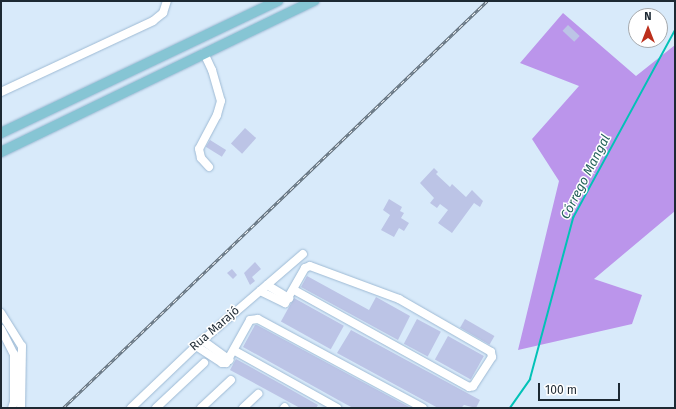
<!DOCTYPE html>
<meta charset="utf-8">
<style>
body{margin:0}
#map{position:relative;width:676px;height:409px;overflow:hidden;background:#d8eafa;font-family:"Fira Sans",sans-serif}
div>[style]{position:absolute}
.forest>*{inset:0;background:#bb95eb}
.stream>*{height:1.5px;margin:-0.75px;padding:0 0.75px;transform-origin:0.75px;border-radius:0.75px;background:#02c2b7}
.building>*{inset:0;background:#bcc4e6;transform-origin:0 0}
.roads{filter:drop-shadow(0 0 1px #9ebad4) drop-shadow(0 0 1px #9ebad4)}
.minor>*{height:8px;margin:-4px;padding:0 4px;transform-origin:4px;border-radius:4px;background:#fff}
.major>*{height:10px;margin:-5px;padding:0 5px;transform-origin:5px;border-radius:5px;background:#86c5d4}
.rail>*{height:3px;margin-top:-1.5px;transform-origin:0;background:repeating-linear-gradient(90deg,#fff 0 4.5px,#5e6c78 0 9px);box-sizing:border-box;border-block:1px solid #5e6c78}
span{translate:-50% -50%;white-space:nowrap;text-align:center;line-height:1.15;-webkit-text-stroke:3px #fff;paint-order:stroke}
.street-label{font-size:12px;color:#1d2933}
.water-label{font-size:13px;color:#23605b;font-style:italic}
.frame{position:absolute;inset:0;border:2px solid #1d2933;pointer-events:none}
.north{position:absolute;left:628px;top:8px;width:40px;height:40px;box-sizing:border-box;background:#fff;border:1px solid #a5a9ad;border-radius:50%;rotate:0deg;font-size:11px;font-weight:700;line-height:16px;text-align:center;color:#1d2933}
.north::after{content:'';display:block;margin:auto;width:14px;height:18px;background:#bc2f1c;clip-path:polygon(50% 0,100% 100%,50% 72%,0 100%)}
.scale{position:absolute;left:538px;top:383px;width:82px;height:18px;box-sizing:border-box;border:2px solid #1d2933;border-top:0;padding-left:5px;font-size:12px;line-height:14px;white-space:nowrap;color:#1d2933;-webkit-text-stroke:3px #fff;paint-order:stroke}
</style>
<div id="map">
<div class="forest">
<div style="clip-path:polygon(563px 13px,636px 76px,675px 45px,675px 211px,594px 279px,642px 295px,632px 324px,518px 350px,559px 181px,532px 139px,579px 86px,520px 63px)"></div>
</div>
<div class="stream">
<div style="left:510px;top:408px;width:35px;rotate:-55deg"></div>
<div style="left:530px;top:379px;width:167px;rotate:-75deg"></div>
<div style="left:573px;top:218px;width:214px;rotate:-61.5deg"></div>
</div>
<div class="building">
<div style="left:568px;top:25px;width:16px;height:8px;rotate:43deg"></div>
<div style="left:245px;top:128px;width:15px;height:21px;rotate:42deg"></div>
<div style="left:210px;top:140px;width:19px;height:8px;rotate:32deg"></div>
<div style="clip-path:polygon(434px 168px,438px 172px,436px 174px,450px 187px,452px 184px,466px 197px,472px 190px,483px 201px,480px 207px,474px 203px,452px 233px,438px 223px,448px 210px,440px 204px,437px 208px,430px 203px,434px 198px,420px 183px)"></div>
<div style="clip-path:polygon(389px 199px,402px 207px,400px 211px,404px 213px,401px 218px,409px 223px,404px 231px,399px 228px,394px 237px,381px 230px,390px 215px,383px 210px)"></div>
<div style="clip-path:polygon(255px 262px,261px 269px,252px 277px,255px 281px,250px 285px,244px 273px)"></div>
<div style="clip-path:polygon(232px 269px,237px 275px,233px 279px,227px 273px)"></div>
<div style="clip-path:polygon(307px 276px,369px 310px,376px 297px,410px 316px,398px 340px,301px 287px)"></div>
<div style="left:294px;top:298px;width:57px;height:27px;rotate:29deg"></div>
<div style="left:417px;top:319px;width:27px;height:28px;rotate:28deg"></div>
<div style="left:465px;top:319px;width:34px;height:10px;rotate:30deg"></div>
<div style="clip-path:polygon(255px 325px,257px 325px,411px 408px,353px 408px,340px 401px,243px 347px)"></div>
<div style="clip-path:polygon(351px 330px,480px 400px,476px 408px,464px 405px,461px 408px,438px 408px,337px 353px)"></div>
<div style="left:448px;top:336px;width:41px;height:27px;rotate:29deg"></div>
<div style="clip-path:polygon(236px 359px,281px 384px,318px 405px,316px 408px,300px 408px,230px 370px)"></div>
</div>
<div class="roads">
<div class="minor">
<div style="left:204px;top:53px;width:19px;rotate:65deg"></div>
<div style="left:212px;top:70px;width:32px;rotate:74deg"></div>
<div style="left:221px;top:101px;width:15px;rotate:106deg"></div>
<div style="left:217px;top:115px;width:38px;rotate:118deg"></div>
<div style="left:199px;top:149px;width:9px;rotate:77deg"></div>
<div style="left:201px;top:158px;width:12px;rotate:48deg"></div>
<div style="left:1px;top:92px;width:168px;rotate:-25deg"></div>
<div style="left:153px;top:21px;width:13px;rotate:-39deg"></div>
<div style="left:163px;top:13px;width:13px;rotate:-72deg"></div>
<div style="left:267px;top:285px;width:26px;rotate:31deg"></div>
<div style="left:260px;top:291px;width:28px;rotate:26deg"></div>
<div style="left:285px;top:303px;width:40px;rotate:-60.3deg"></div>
<div style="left:305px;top:268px;width:5px;rotate:-22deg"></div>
<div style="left:310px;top:266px;width:95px;rotate:20.3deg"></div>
<div style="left:399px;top:299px;width:106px;rotate:29.9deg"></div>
<div style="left:491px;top:352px;width:5px;rotate:79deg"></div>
<div style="left:492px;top:357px;width:35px;rotate:123deg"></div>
<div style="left:473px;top:386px;width:4px;rotate:166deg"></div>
<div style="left:469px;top:387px;width:200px;rotate:-151deg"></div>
<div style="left:1px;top:313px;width:39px;rotate:58deg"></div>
<div style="left:22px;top:346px;width:62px;rotate:90.9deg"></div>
<div style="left:1px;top:329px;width:28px;rotate:63deg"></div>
<div style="left:14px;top:354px;width:48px;rotate:90deg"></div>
<div style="left:14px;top:402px;width:6px;rotate:108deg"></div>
<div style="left:202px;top:340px;width:34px;rotate:36deg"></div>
<div style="left:196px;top:346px;width:31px;rotate:33deg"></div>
<div style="left:222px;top:363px;width:4px"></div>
<div style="left:226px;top:363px;width:49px;rotate:-60.8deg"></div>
<div style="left:250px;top:320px;width:8px;rotate:-7deg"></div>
<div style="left:258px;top:319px;width:187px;rotate:28.3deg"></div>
<div style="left:235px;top:351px;width:117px;rotate:29.2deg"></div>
<div style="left:131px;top:408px;width:90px;rotate:-43.6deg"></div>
<div style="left:196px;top:346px;width:141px;rotate:-40.7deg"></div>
<div style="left:156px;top:408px;width:66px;rotate:-43.2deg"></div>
<div style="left:201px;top:408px;width:41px;rotate:-43deg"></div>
<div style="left:243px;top:408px;width:21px;rotate:-43deg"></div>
<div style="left:284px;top:408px;width:1px;rotate:-45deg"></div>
</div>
<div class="major">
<div style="left:1px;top:133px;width:307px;rotate:-25.5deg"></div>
<div style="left:1px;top:152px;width:348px;rotate:-25.8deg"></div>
</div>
</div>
<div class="rail">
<div style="left:63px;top:408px;width:588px;rotate:-43.83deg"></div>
</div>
<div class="street-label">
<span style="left:215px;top:329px;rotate:-41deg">Rua Marajó</span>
</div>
<div class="water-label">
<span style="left:586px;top:177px;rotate:-63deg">Córrego Mangal</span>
</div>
<div class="frame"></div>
<div class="north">N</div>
<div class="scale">100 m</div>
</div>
